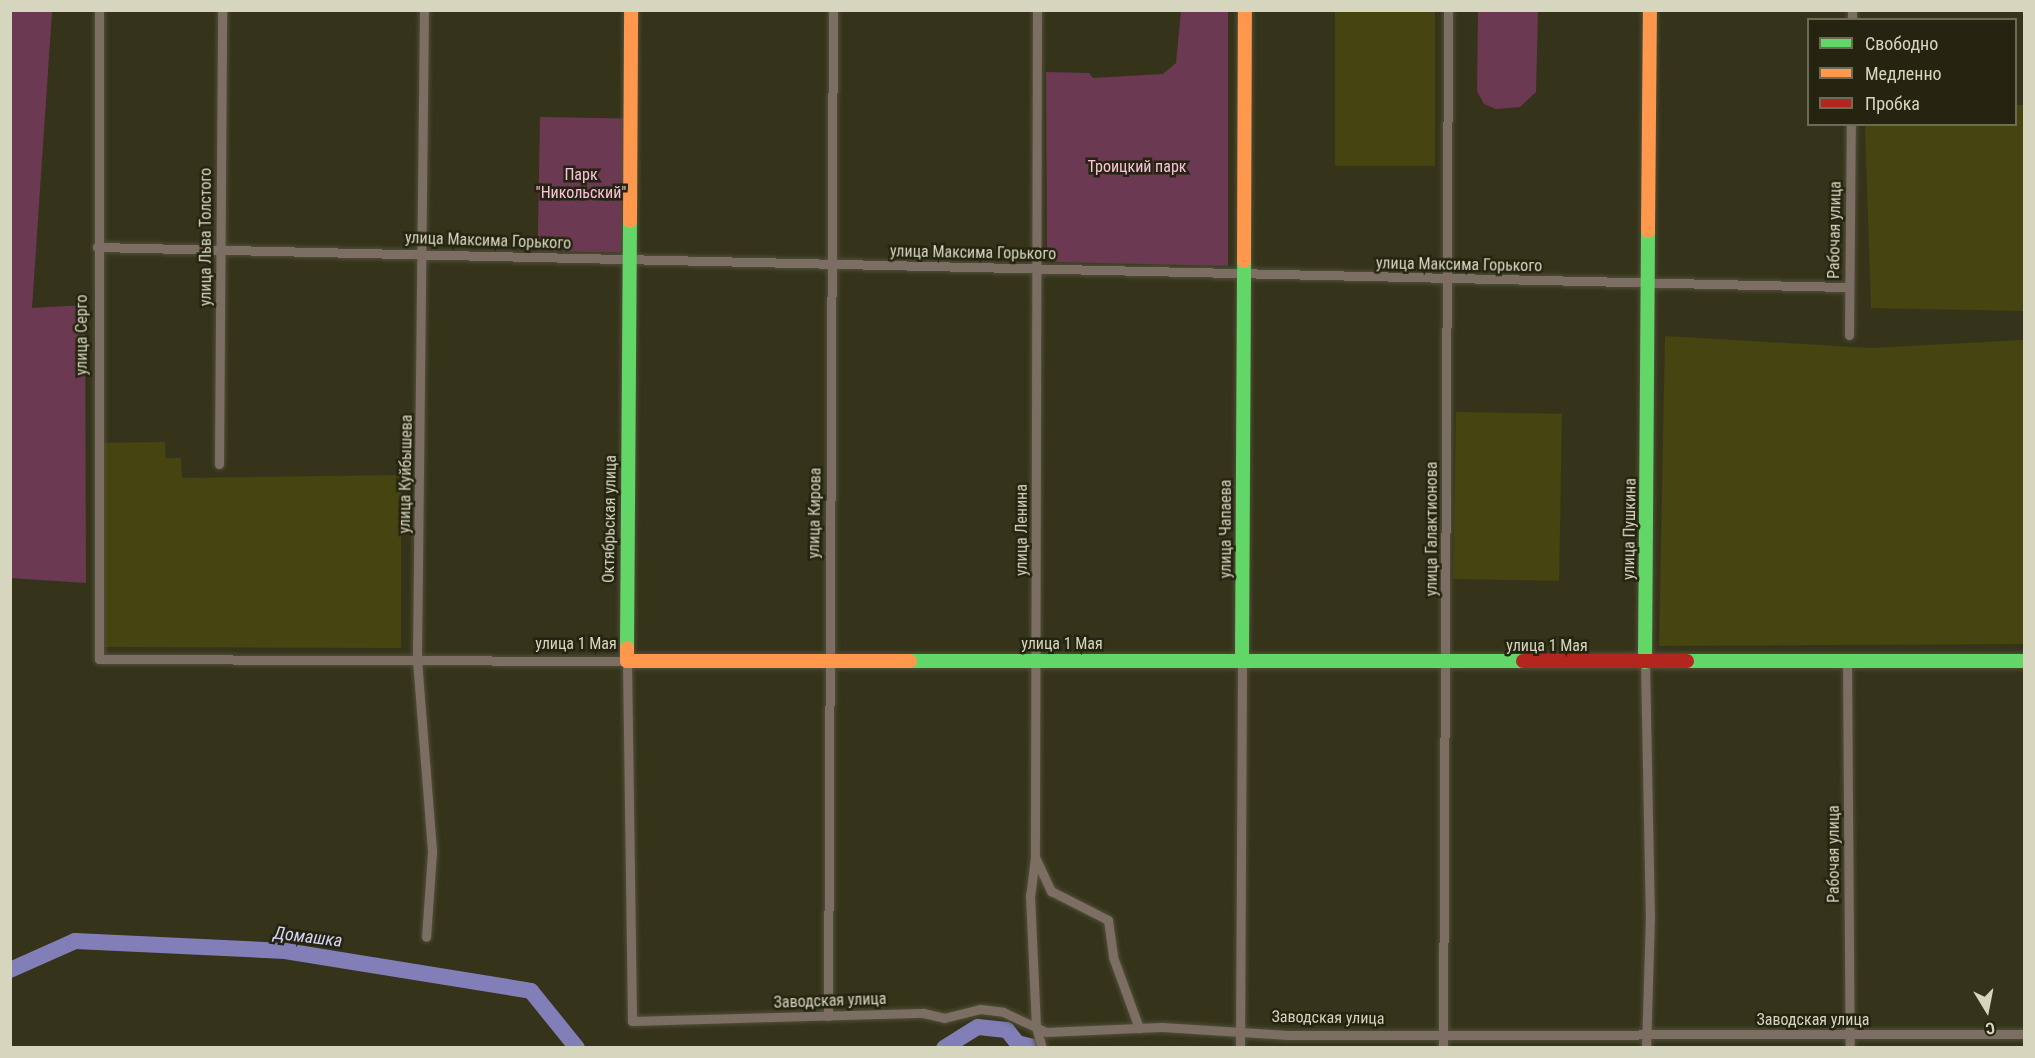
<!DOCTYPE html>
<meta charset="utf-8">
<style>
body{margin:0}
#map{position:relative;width:2035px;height:1058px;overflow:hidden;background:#35341a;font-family:"Roboto Condensed",sans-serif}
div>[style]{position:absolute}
.built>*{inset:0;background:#464410;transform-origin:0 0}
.green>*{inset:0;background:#6c3952;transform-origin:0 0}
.river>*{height:16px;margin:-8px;padding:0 8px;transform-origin:8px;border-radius:8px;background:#827eb7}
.roads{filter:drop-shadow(0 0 2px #504f3a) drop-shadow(0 0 2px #504f3a)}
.street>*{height:9px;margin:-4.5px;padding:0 4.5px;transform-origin:4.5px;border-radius:4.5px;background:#7c6e62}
.fast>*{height:14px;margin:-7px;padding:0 7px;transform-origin:7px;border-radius:7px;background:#63d668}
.slow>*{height:14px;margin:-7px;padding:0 7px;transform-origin:7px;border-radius:7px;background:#ff974d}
.jam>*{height:14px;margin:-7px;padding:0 7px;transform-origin:7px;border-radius:7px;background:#b3261e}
span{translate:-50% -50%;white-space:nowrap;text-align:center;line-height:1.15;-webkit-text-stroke:5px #252411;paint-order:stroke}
.park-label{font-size:16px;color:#fbc1de}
.street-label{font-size:16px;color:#d6d6be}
.water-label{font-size:18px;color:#d3d2f7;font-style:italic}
.frame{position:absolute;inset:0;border:12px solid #d6d6be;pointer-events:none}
.legend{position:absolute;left:1807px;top:18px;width:210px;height:108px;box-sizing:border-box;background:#252411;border:2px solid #6c6b56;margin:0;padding:8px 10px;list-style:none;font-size:18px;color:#d6d6be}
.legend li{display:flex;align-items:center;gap:12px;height:30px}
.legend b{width:30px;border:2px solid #6c6b56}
.north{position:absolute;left:1957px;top:980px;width:60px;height:60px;-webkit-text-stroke:4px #252411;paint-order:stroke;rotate:170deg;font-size:16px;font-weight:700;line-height:24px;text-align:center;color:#d6d6be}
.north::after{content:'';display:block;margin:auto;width:21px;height:27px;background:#d6d6be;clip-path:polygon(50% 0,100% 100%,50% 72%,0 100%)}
</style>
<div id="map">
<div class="built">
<div style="left:1335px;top:11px;width:100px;height:155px"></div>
<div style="clip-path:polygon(2016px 105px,2024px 105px,2024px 311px,1871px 308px,1865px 125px,2016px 124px)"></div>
<div style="clip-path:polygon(1665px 336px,1871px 348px,2024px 340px,2024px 644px,1659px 646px)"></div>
<div style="left:1456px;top:412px;width:106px;height:167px;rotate:1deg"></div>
<div style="clip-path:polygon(165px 442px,166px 458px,181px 458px,182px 478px,401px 475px,401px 648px,104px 647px,103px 443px)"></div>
</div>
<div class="green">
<div style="clip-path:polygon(1181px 11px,1228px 11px,1228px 266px,1056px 262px,1047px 256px,1046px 72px,1089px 73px,1093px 78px,1163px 74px,1176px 63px)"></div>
<div style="clip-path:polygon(1478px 11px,1538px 11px,1536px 92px,1520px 107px,1496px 109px,1484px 104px,1477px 91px)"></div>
<div style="clip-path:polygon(11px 12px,52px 12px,32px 308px,85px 305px,86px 583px,11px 578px)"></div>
<div style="left:540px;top:117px;width:84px;height:134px;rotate:1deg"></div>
</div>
<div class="river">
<div style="left:10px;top:970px;width:71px;rotate:-24deg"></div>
<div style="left:75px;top:941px;width:210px;rotate:2.7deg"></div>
<div style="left:285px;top:951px;width:249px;rotate:9.2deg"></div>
<div style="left:531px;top:991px;width:73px;rotate:51.1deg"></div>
<div style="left:944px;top:1048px;width:40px;rotate:-32deg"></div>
<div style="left:978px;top:1027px;width:29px;rotate:6deg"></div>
<div style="left:1007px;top:1030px;width:16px;rotate:52deg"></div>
<div style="left:1017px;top:1043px;width:21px;rotate:14deg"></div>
</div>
<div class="roads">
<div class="street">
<div style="left:99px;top:10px;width:649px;rotate:90deg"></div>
<div style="left:99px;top:659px;width:528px;rotate:0.22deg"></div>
<div style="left:627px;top:661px;width:360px;rotate:89.2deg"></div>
<div style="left:632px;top:1021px;width:291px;rotate:-1.6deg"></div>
<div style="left:923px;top:1013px;width:22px;rotate:13deg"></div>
<div style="left:944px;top:1018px;width:37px;rotate:-14deg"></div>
<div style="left:980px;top:1009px;width:23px;rotate:7deg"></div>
<div style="left:1003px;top:1012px;width:47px;rotate:24.9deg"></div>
<div style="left:1046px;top:1032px;width:116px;rotate:-2.5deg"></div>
<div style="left:1162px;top:1027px;width:126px;rotate:3.6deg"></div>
<div style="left:1288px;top:1035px;width:736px;rotate:-0.08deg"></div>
<div style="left:424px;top:10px;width:650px;rotate:90.62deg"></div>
<div style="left:417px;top:660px;width:193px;rotate:85.5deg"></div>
<div style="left:432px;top:852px;width:85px;rotate:94deg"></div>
<div style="left:1037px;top:10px;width:847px;rotate:90.14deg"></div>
<div style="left:1035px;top:857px;width:38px;rotate:97deg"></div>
<div style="left:1030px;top:895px;width:132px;rotate:87.4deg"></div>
<div style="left:1036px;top:1027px;width:22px;rotate:74deg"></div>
<div style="left:1852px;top:20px;width:10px;rotate:-90deg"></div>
<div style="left:97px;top:247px;width:1752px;rotate:1.31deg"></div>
<div style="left:1849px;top:335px;width:211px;rotate:-89.5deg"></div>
<div style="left:219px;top:464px;width:454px;rotate:-89.6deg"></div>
<div style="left:1847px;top:661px;width:387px;rotate:89.6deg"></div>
<div style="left:1645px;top:662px;width:253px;rotate:88.9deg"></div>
<div style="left:1650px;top:915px;width:133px;rotate:91.7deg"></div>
<div style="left:1035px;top:857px;width:38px;rotate:65deg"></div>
<div style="left:1051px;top:891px;width:64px;rotate:27deg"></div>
<div style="left:1108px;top:920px;width:37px;rotate:82deg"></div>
<div style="left:1113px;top:957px;width:76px;rotate:69.9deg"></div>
<div style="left:828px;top:1016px;width:1006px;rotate:-89.72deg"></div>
<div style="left:1240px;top:1048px;width:388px;rotate:-89.7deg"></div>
<div style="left:1443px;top:1048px;width:1038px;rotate:-89.72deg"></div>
</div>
<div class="fast">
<div style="left:627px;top:648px;width:427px;rotate:-89.6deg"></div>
<div style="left:1242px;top:660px;width:399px;rotate:-89.7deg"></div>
<div style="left:910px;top:661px;width:613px"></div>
<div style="left:1687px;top:661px;width:337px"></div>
<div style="left:1645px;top:662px;width:431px;rotate:-89.6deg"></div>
</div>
<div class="slow">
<div style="left:630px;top:221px;width:211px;rotate:-89.7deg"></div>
<div style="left:1648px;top:231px;width:221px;rotate:-89.5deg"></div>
<div style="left:1244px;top:261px;width:251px;rotate:-89.8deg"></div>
<div style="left:627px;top:648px;width:13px;rotate:90deg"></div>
<div style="left:627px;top:661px;width:283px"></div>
</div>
<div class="jam">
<div style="left:1523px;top:661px;width:164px"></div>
</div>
</div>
<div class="park-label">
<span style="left:1137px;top:167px">Троицкий парк</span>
<span style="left:581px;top:184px">Парк<br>"Никольский"</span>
</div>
<div class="street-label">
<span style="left:1835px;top:230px;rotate:-89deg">Рабочая улица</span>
<span style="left:206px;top:237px;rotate:-90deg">улица Льва Толстого</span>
<span style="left:488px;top:241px;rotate:2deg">улица Максима Горького</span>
<span style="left:973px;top:253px;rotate:1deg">улица Максима Горького</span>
<span style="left:1459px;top:265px;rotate:1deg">улица Максима Горького</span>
<span style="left:82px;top:335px;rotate:-90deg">улица Серго</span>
<span style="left:406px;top:474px;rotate:-89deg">улица Куйбышева</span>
<span style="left:815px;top:513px;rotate:-89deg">улица Кирова</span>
<span style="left:610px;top:519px;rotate:-89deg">Октябрьская улица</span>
<span style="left:1226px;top:529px;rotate:-90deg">улица Чапаева</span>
<span style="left:1432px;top:529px;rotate:-90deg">улица Галактионова</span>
<span style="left:1630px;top:529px;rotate:-89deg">улица Пушкина</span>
<span style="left:1022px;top:530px;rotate:-90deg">улица Ленина</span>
<span style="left:576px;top:644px">улица 1 Мая</span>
<span style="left:1062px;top:644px">улица 1 Мая</span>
<span style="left:1547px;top:646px">улица 1 Мая</span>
<span style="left:1834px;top:854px;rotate:-90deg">Рабочая улица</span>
<span style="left:830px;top:1001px;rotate:-2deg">Заводская улица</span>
<span style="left:1328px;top:1018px;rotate:1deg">Заводская улица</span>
<span style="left:1813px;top:1020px">Заводская улица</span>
</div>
<div class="water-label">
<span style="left:308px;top:937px;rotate:7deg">Домашка</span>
</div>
<div class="frame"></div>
<ul class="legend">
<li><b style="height:8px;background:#63d668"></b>Свободно</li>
<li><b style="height:8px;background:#ff974d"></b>Медленно</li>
<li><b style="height:8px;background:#b3261e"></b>Пробка</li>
</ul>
<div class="north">С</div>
</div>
